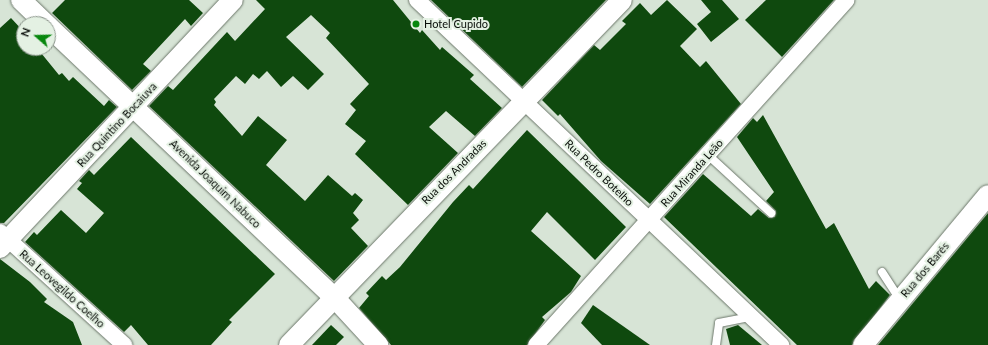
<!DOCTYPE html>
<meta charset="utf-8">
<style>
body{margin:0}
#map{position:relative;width:988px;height:345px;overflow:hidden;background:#d7e4d6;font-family:Lato,sans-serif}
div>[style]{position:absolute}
.building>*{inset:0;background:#0f490e}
.roads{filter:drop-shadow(0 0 1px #6c776a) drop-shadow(0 0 1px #6c776a)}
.service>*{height:8px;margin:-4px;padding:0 4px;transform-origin:4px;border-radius:4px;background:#fff}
.minor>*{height:16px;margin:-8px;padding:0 8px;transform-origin:8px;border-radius:8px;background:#fff}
.tertiary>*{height:20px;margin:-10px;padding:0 10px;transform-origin:10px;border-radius:10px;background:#fff}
.dots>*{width:11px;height:11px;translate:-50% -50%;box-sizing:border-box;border:2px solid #e4f1e3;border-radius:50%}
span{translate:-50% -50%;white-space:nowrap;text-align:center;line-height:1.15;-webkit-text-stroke:4px #e4f1e3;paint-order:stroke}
.poi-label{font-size:11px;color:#090e09}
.left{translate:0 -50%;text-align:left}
.street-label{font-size:11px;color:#090e09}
.north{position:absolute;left:16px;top:16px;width:40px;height:40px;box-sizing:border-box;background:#e4f1e3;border:1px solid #8c968c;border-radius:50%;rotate:290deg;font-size:11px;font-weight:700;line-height:16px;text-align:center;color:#090e09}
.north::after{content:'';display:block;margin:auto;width:14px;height:18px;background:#07870d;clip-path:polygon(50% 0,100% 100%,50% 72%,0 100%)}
</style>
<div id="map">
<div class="building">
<div style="clip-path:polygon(65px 0,189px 0,203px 13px,191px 26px,185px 19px,143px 64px,151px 71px,132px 90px,52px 13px)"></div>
<div style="clip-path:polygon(256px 0,393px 0,420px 33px,422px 30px,440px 50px,442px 47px,474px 75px,470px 79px,502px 108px,475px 136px,446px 111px,429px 127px,458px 153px,408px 205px,355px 154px,366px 141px,345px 124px,356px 110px,350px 104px,369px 84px,326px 38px,330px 33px,311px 15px,286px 37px,324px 74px,308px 90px,293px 76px,281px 87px,267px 71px,259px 79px,253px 74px,245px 84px,236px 76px,214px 99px,216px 102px,214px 105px,242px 136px,258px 116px,287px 140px,266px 165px,305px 201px,328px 175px,352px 196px,355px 193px,363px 200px,353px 213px,359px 220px,351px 228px,368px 246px,334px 281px,149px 106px,168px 86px,173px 90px,227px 32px,235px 41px,265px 9px)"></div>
<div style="clip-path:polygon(431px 0,606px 0,522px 87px)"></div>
<div style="clip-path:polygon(667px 0,697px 29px,680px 46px,700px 67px,706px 61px,741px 104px,650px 204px,601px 161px,560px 114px,558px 116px,542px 100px,594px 45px,600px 50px,626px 24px,622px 21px,640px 3px,651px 15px)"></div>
<div style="clip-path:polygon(701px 0,722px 0,739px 19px,711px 42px,697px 24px,711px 12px)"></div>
<div style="clip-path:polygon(766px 0,834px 0,782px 57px,745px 20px)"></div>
<div style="clip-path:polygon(11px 18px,24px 32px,24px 48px,37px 48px,59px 75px,62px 73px,69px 81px,73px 77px,104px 106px,109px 100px,117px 107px,4px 223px,0 223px,0 28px)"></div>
<div style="clip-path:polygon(763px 115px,826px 229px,834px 223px,869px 289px,876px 281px,890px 295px,852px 345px,797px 345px,664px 217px,703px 174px,751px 216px,758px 209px,769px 218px,775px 217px,776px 211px,766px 201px,774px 192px,737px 137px,753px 118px,757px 122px)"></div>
<div style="clip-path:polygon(527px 130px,626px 227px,595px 260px,547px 212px,531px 231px,581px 276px,571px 292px,542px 317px,545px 320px,527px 345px,391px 345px,359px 308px,369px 296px,366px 293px,382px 276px,386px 280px,400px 267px,453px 202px,469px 185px,473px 189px)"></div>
<div style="clip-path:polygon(131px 137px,275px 274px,229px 320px,232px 322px,211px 345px,148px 345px,131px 325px,124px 332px,25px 242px,34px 232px,37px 235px,61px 210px,86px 233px,104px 213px,77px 189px,82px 183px,79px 181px,89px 170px,94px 175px)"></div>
<div style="clip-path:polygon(988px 213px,988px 345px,878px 345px)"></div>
<div style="clip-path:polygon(0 259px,30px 282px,47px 299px,44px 302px,73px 322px,82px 345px,0 345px)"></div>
<div style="clip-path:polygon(593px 305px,650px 345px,602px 345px,581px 323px)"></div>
<div style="clip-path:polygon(331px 325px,344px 337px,336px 345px,312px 345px)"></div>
<div style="clip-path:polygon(738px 325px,762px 345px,730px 345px,726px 329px)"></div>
</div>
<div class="roads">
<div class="service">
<div style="left:708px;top:155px;width:86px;rotate:42.6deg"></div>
<div style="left:882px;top:272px;width:33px;rotate:57deg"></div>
<div style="left:716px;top:345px;width:22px;rotate:-82deg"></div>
<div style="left:719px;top:323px;width:32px;rotate:-11deg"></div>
</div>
<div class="minor">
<div style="left:417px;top:0;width:502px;rotate:43.46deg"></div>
<div style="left:0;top:232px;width:168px;rotate:42.3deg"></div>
<div style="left:536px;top:345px;width:464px;rotate:-48deg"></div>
</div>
<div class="tertiary">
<div style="left:21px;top:0;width:35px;rotate:44deg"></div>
<div style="left:48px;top:26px;width:393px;rotate:43.5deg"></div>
<div style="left:333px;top:296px;width:67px;rotate:47.4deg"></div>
<div style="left:0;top:248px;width:340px;rotate:-46.8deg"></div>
<div style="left:289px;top:345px;width:479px;rotate:-46deg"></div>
<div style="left:863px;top:345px;width:195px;rotate:-50.2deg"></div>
</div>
</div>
<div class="dots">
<div style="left:416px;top:24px;background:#07870d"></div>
</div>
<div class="poi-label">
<span class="left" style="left:424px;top:24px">Hotel Cupido</span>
</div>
<div class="street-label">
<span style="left:117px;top:125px;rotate:-47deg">Rua Quintino Bocaiuva</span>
<span style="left:454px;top:172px;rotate:-45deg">Rua dos Andradas</span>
<span style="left:599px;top:173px;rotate:44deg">Rua Pedro Botelho</span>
<span style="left:692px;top:173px;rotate:-48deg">Rua Miranda Leão</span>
<span style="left:215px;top:184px;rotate:44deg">Avenida Joaquim Nabuco</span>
<span style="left:925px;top:270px;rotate:-50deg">Rua dos Barés</span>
<span style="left:62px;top:289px;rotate:42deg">Rua Leovegildo Coelho</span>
</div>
<div class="north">N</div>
</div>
